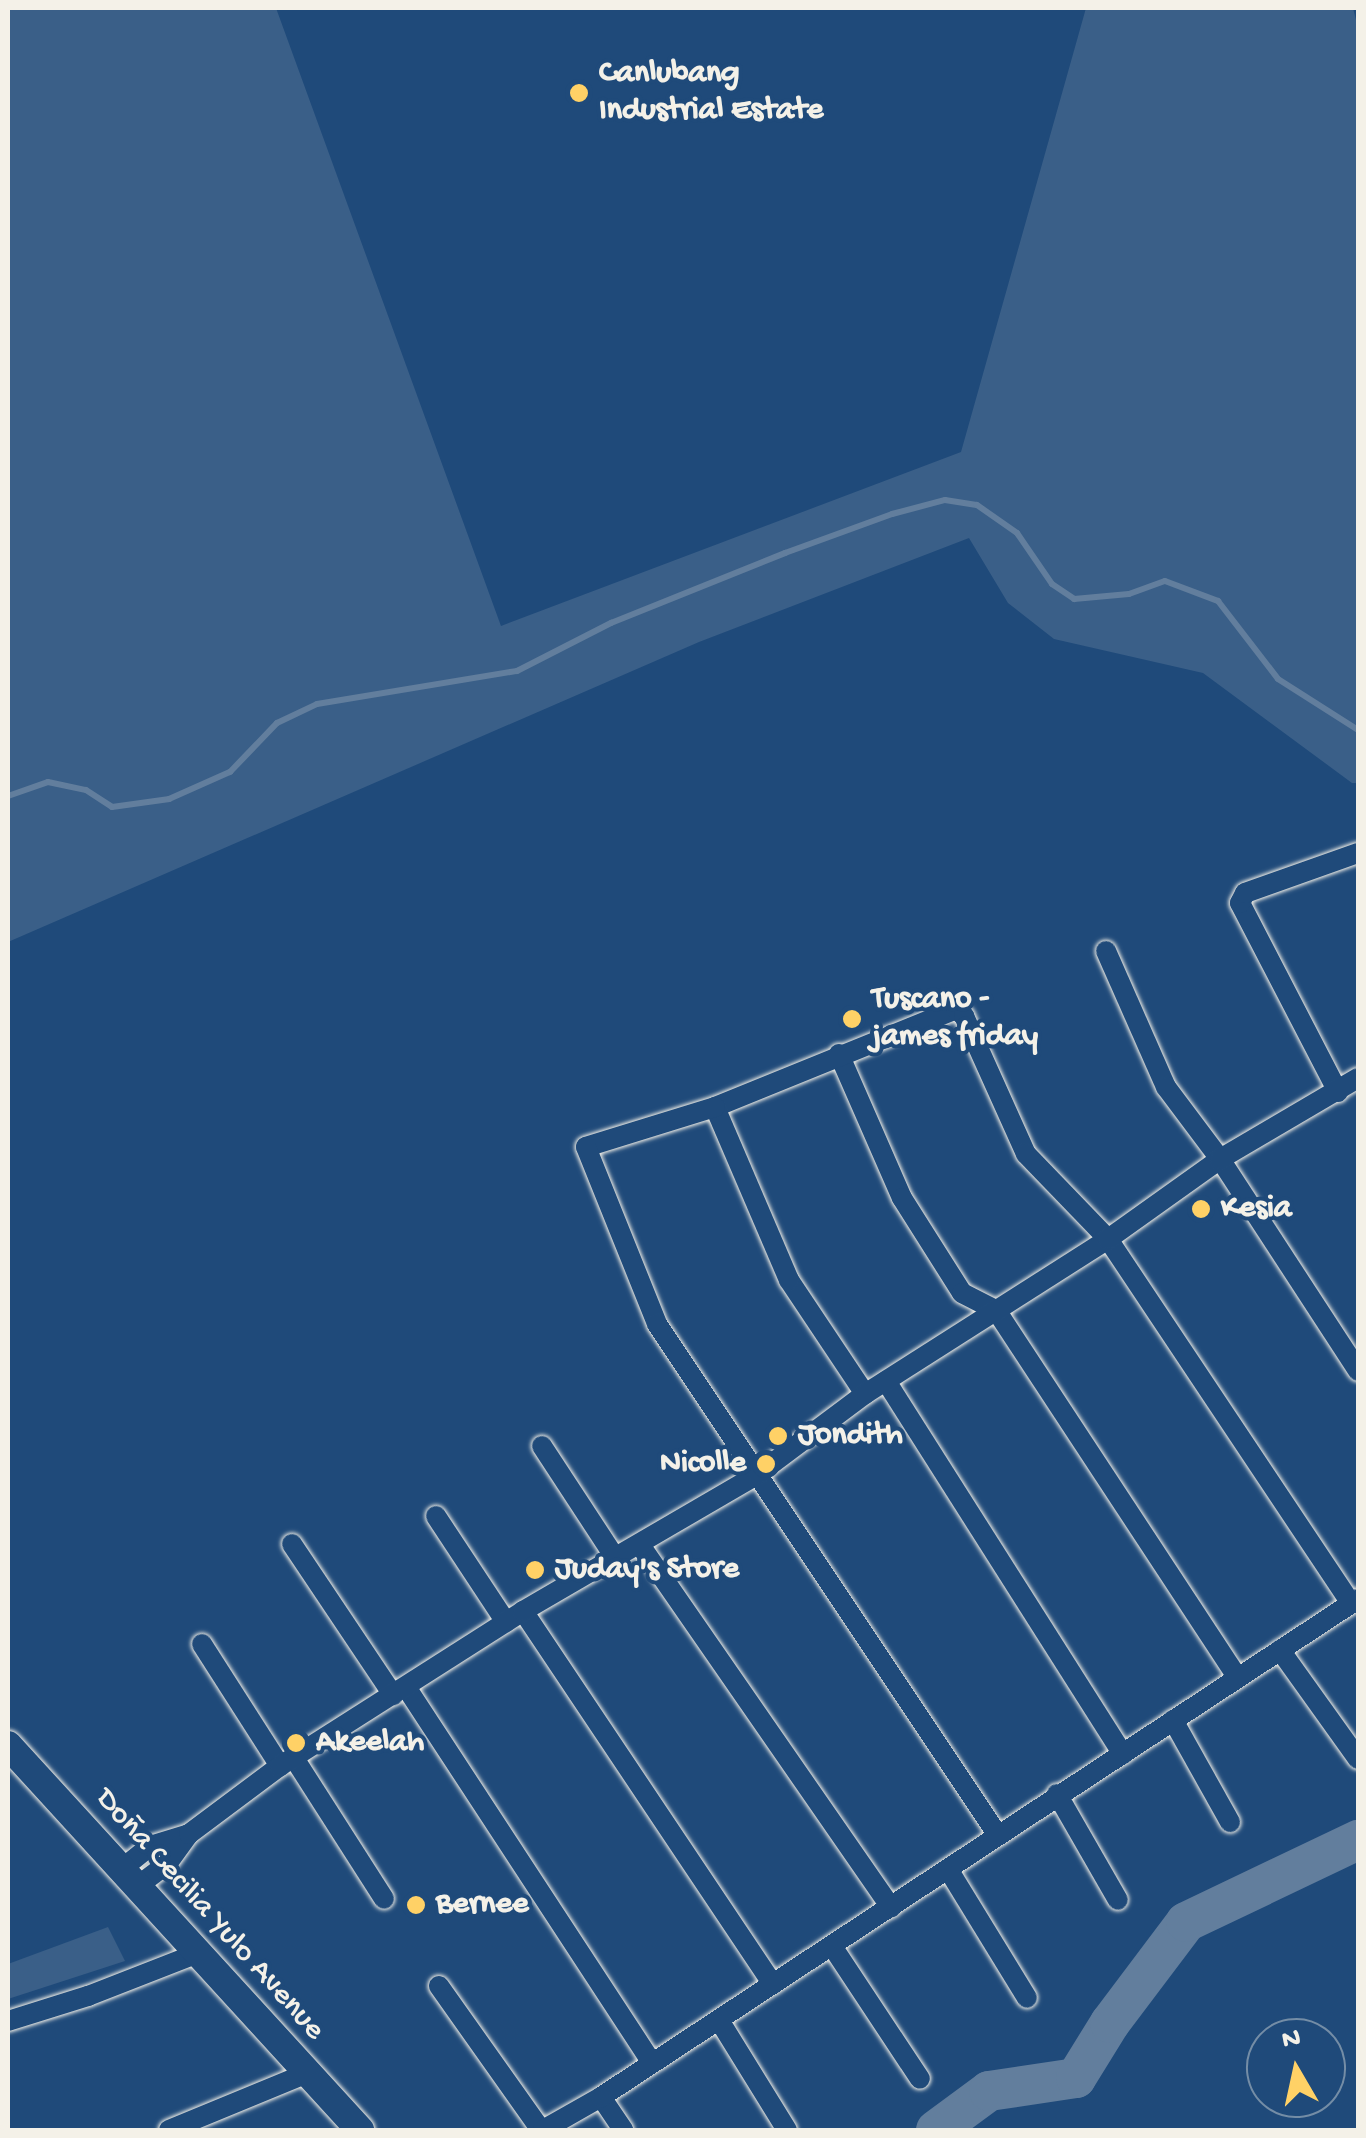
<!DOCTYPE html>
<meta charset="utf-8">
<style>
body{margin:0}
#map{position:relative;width:1366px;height:2138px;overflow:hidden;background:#1f4a7a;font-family:"Gochi Hand",sans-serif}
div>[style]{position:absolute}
.green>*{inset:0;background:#3a5f88}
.stream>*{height:6px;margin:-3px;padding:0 3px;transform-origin:3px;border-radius:3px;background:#627e9d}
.river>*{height:40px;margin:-20px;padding:0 20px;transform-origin:20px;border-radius:20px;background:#627e9d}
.roads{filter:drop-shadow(0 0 2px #f4f1e8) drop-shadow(0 0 2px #f4f1e8)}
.street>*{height:20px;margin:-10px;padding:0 10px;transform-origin:10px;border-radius:10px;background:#1f4a7a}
.secondary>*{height:28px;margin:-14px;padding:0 14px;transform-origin:14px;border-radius:14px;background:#1f4a7a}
.dots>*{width:28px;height:28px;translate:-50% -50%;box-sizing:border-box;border:5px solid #1f4a7a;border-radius:50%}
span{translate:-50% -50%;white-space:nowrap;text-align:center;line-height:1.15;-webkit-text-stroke:8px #1f4a7a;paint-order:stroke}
.poi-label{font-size:32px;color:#f4f1e8;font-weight:700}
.left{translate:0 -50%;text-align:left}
.right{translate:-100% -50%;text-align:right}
.street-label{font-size:32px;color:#f4f1e8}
.frame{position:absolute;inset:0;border:10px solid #f4f1e8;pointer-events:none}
.north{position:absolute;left:1246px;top:2018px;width:100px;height:100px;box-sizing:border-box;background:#1f4a7a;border:2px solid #748da6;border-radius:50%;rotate:351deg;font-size:28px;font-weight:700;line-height:40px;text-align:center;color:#f4f1e8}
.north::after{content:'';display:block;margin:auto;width:35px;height:45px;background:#ffd166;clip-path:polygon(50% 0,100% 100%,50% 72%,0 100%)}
</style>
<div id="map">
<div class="green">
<div style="clip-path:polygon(8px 8px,276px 8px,501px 626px,961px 452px,1086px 8px,1353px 8px,1358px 28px,1358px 783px,1352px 783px,1203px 673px,1054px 639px,1008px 603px,969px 538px,699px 642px,8px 942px)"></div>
<div style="clip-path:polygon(108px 1927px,125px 1961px,8px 1999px,8px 1964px)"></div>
</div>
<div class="stream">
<div style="left:8px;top:796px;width:42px;rotate:-19.3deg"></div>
<div style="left:48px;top:782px;width:39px;rotate:12deg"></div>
<div style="left:86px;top:790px;width:31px;rotate:33deg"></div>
<div style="left:112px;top:807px;width:58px;rotate:-8deg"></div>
<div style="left:169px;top:799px;width:67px;rotate:-23.9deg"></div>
<div style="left:230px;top:772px;width:68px;rotate:-46.2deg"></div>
<div style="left:277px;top:723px;width:44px;rotate:-25.4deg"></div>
<div style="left:317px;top:704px;width:203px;rotate:-9.4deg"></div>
<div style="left:517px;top:671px;width:106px;rotate:-27.1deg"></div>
<div style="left:611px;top:623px;width:188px;rotate:-21.9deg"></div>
<div style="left:785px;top:553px;width:114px;rotate:-20deg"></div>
<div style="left:892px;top:514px;width:55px;rotate:-14.8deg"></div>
<div style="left:945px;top:500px;width:32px;rotate:9deg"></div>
<div style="left:977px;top:505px;width:49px;rotate:35deg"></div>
<div style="left:1017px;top:533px;width:62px;rotate:55.5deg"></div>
<div style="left:1052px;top:584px;width:27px;rotate:34deg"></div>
<div style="left:1074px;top:599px;width:55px;rotate:-5.2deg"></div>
<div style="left:1129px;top:594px;width:38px;rotate:-20deg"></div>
<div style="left:1165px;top:581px;width:57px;rotate:20.7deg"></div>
<div style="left:1218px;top:601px;width:98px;rotate:52.4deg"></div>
<div style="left:1278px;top:679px;width:95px;rotate:32.5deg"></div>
</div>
<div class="river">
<div style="left:936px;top:2130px;width:66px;rotate:-36.3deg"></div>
<div style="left:989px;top:2091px;width:88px;rotate:-8.5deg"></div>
<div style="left:1076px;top:2078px;width:65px;rotate:-58.3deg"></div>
<div style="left:1110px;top:2023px;width:126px;rotate:-53deg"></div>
<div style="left:1186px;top:1922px;width:191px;rotate:-25.5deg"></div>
</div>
<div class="roads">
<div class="street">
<div style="left:1106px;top:951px;width:149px;rotate:66.2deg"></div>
<div style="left:1166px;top:1087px;width:90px;rotate:53.1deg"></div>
<div style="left:1220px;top:1159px;width:253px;rotate:56.9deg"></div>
<div style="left:839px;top:1054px;width:157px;rotate:66.4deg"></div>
<div style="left:902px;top:1198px;width:112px;rotate:57.7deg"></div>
<div style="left:962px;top:1293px;width:38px;rotate:27deg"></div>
<div style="left:996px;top:1310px;width:440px;rotate:56.7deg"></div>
<div style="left:1338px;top:1092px;width:213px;rotate:-117.4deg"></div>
<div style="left:1240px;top:903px;width:11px;rotate:-63deg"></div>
<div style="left:1245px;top:893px;width:120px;rotate:-19.5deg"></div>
<div style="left:715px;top:1107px;width:260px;rotate:-22.1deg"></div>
<div style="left:956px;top:1009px;width:11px;rotate:41deg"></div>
<div style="left:964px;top:1016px;width:151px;rotate:65.8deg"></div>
<div style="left:1026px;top:1154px;width:118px;rotate:46deg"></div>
<div style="left:1108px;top:1239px;width:438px;rotate:56.3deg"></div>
<div style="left:886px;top:1381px;width:442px;rotate:57.6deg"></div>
<div style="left:865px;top:1394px;width:137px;rotate:-123.7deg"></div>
<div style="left:789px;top:1280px;width:188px;rotate:-113.2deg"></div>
<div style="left:715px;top:1107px;width:135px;rotate:162.8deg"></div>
<div style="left:586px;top:1147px;width:191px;rotate:68.1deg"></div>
<div style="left:657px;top:1324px;width:613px;rotate:56.31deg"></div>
<div style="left:542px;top:1446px;width:135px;rotate:56.8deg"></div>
<div style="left:436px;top:1516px;width:127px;rotate:56.6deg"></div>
<div style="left:292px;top:1544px;width:182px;rotate:56.2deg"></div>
<div style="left:640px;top:1545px;width:441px;rotate:55.3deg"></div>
<div style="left:523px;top:1611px;width:449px;rotate:56.2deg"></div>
<div style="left:202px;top:1644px;width:145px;rotate:57.4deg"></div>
<div style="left:1280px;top:1650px;width:134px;rotate:54.4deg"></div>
<div style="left:406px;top:1687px;width:449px;rotate:56.8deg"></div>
<div style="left:1173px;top:1720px;width:117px;rotate:60.8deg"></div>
<div style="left:294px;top:1758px;width:167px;rotate:57.4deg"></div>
<div style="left:1057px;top:1794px;width:122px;rotate:60.1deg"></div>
<div style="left:123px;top:1868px;width:35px;rotate:-39deg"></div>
<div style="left:150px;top:1846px;width:41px;rotate:-17.1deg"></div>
<div style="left:948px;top:1869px;width:151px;rotate:58.5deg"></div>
<div style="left:139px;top:1885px;width:35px;rotate:-37deg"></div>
<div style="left:167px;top:1864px;width:37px;rotate:-54deg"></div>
<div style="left:189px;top:1834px;width:114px;rotate:-36.8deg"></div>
<div style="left:280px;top:1766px;width:288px;rotate:-32.5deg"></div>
<div style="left:523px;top:1611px;width:272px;rotate:-30.2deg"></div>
<div style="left:758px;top:1474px;width:134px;rotate:-36.8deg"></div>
<div style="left:865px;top:1394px;width:288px;rotate:-32.5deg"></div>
<div style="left:1108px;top:1239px;width:138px;rotate:-35.5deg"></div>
<div style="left:1220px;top:1159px;width:160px;rotate:-30.4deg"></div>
<div style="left:832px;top:1946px;width:159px;rotate:56.5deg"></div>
<div style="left:439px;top:1986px;width:176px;rotate:54.7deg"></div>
<div style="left:719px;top:2020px;width:129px;rotate:58.3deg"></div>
<div style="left:8px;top:2021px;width:84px;rotate:-17.4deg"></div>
<div style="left:88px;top:1996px;width:121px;rotate:-21.3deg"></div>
<div style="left:601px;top:2097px;width:40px;rotate:56deg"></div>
<div style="left:169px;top:2130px;width:147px;rotate:-22.4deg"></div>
<div style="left:543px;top:2130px;width:67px;rotate:-29.6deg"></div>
<div style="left:601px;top:2097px;width:906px;rotate:-33.34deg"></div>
</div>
<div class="secondary">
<div style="left:8px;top:1745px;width:522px;rotate:47.56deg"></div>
</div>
</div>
<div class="dots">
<div style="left:579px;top:93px;background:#ffd166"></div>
<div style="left:852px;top:1019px;background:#ffd166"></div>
<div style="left:1201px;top:1209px;background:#ffd166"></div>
<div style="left:778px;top:1436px;background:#ffd166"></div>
<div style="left:766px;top:1464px;background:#ffd166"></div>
<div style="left:535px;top:1570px;background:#ffd166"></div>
<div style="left:296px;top:1743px;background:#ffd166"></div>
<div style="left:416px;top:1905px;background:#ffd166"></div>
</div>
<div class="poi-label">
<span class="left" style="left:599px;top:93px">Canlubang<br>Industrial Estate</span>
<span class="left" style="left:872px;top:1019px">Tuscano -<br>james friday</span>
<span class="left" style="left:1221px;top:1209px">Kesia</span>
<span class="left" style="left:798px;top:1436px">Jondith</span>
<span class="right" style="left:746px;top:1464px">Nicolle</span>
<span class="left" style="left:555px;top:1570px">Juday's Store</span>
<span class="left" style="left:316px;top:1743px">Akeelah</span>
<span class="left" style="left:436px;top:1905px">Bernee</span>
</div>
<div class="street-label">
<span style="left:209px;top:1915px;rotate:48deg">Doña Cecilia Yulo Avenue</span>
</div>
<div class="frame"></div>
<div class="north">N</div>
</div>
